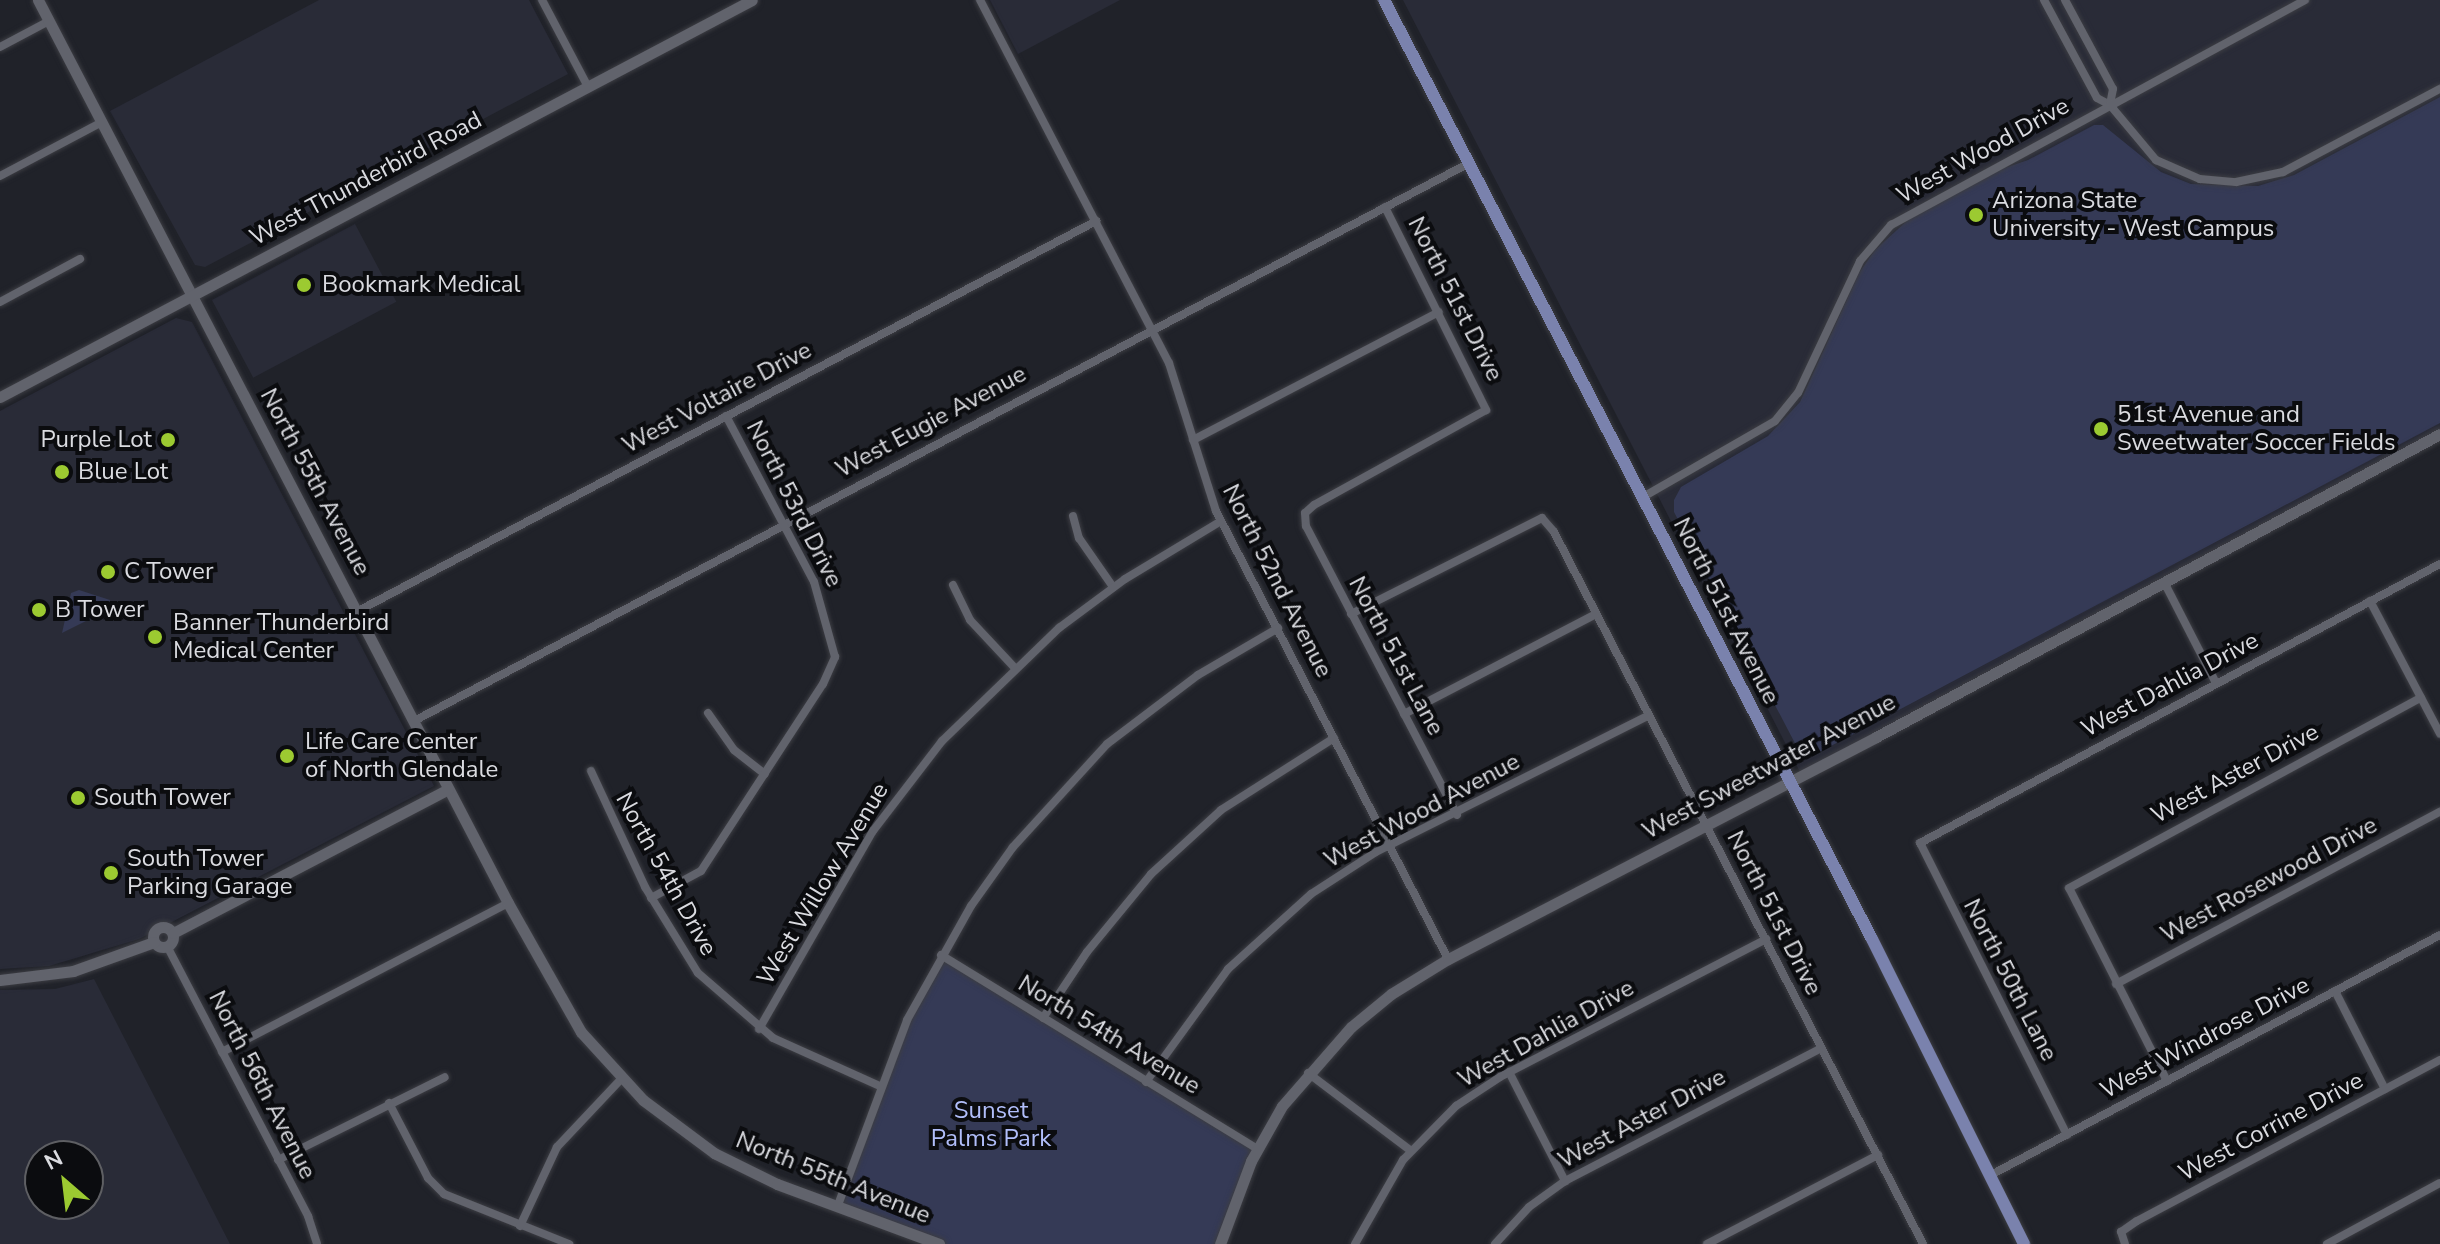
<!DOCTYPE html>
<style>
body{margin:0}
#map{position:relative;width:2440px;height:1244px;overflow:hidden;background:#202229;font-family:"Nunito Sans",sans-serif}
div>[style]{position:absolute}
.built>*{inset:0;background:#292b37;transform-origin:0 0}
.green>*{inset:0;background:#353a56}
.roads{filter:drop-shadow(0 0 2px #3c3d43) drop-shadow(0 0 2px #3c3d43)}
.street>*{height:8px;margin:-4px;padding:0 4px;transform-origin:4px;border-radius:4px;background:#61636c}
.secondary>*{height:11px;margin:-5.5px;padding:0 5.5px;transform-origin:5.5px;border-radius:5.5px;background:#61636c}
.secondary>.ring{margin:-5.5px;padding:0;box-sizing:content-box;background:none;border:11px solid #61636c;border-radius:50%}
.primary>*{height:12px;margin:-6px;padding:0 6px;transform-origin:6px;border-radius:6px;background:#7a82ad}
.dots>*{width:22px;height:22px;translate:-50% -50%;box-sizing:border-box;border:4px solid #0b0c0f;border-radius:50%}
span{translate:-50% -50%;white-space:nowrap;text-align:center;line-height:1.15;-webkit-text-stroke:8px #0b0c0f;paint-order:stroke}
.street-label{font-size:24px;color:#dadbe0}
.poi-label{font-size:24px;color:#dadbe0}
.left{translate:0 -50%;text-align:left}
.right{translate:-100% -50%;text-align:right}
.park-label{font-size:24px;color:#b1befa}
.north{position:absolute;left:24px;top:1140px;width:80px;height:80px;box-sizing:border-box;background:#0b0c0f;border:2px solid #5e5f63;border-radius:50%;rotate:332deg;font-size:22px;font-weight:700;line-height:32px;text-align:center;color:#dadbe0}
.north::after{content:'';display:block;margin:auto;width:28px;height:36px;background:#9cca31;clip-path:polygon(50% 0,100% 100%,50% 72%,0 100%)}
</style>
<div id="map">
<div class="built">
<div style="clip-path:polygon(319px 0,529px 0,568px 74px,205px 267px,195px 265px,110px 111px)"></div>
<div style="clip-path:polygon(990px 0,1120px 0,1018px 54px)"></div>
<div style="clip-path:polygon(1403px 0,2440px 0,2440px 431px,1800px 772px)"></div>
<div style="left:355px;top:224px;width:88px;height:162px;rotate:62deg"></div>
<div style="clip-path:polygon(176px 318px,192px 322px,434px 786px,139px 939px,49px 966px,0 969px,0 411px)"></div>
<div style="clip-path:polygon(evenodd,94px 979px,230px 1244px,0 1244px,0 990px,55px 989px,94px 979px,40px 1156px,88px 1156px,88px 1204px,40px 1204px,40px 1156px)"></div>
</div>
<div class="green">
<div style="clip-path:polygon(2440px 97px,2440px 423px,1812px 756px,1799px 751px,1674px 512px,1674px 500px,1681px 487px,1768px 436px,1800px 402px,1859px 273px,1875px 250px,1909px 219px,1987px 174px,2028px 160px,2094px 125px,2103px 125px,2161px 172px,2191px 184px,2258px 186px,2294px 175px)"></div>
<div style="clip-path:polygon(79px 590px,110px 600px,108px 610px,62px 633px,71px 593px)"></div>
<div style="clip-path:polygon(941px 955px,1257px 1149px,1220px 1244px,939px 1244px,838px 1205px,880px 1086px)"></div>
</div>
<div class="roads">
<div class="street">
<div style="left:542px;top:0;width:98px;rotate:62.1deg"></div>
<div style="left:980px;top:0;width:409px;rotate:62.5deg"></div>
<div style="left:1169px;top:363px;width:155px;rotate:72.4deg"></div>
<div style="left:1216px;top:511px;width:505px;rotate:62.62deg"></div>
<div style="left:2044px;top:0;width:111px;rotate:61.6deg"></div>
<div style="left:2097px;top:98px;width:15px;rotate:28deg"></div>
<div style="left:2110px;top:105px;width:72px;rotate:50.1deg"></div>
<div style="left:2156px;top:160px;width:48px;rotate:23.4deg"></div>
<div style="left:2200px;top:179px;width:36px;rotate:5deg"></div>
<div style="left:2236px;top:182px;width:48px;rotate:-12deg"></div>
<div style="left:2283px;top:172px;width:178px;rotate:-27.9deg"></div>
<div style="left:2065px;top:0;width:101px;rotate:61.7deg"></div>
<div style="left:2113px;top:89px;width:16px;rotate:101deg"></div>
<div style="left:0;top:47px;width:55px;rotate:-28deg"></div>
<div style="left:0;top:176px;width:115px;rotate:-27.9deg"></div>
<div style="left:1385px;top:207px;width:227px;rotate:63.5deg"></div>
<div style="left:1486px;top:410px;width:196px;rotate:151.1deg"></div>
<div style="left:1314px;top:505px;width:12px;rotate:138deg"></div>
<div style="left:1305px;top:513px;width:13px;rotate:86deg"></div>
<div style="left:1306px;top:526px;width:326px;rotate:62.4deg"></div>
<div style="left:0;top:302px;width:91px;rotate:-28.3deg"></div>
<div style="left:1193px;top:440px;width:277px;rotate:-27.5deg"></div>
<div style="left:1643px;top:497px;width:152px;rotate:-29.9deg"></div>
<div style="left:1775px;top:421px;width:36px;rotate:-51deg"></div>
<div style="left:1798px;top:393px;width:146px;rotate:-64.8deg"></div>
<div style="left:1860px;top:261px;width:48px;rotate:-49.3deg"></div>
<div style="left:1891px;top:225px;width:471px;rotate:-28.5deg"></div>
<div style="left:1073px;top:516px;width:23px;rotate:75deg"></div>
<div style="left:1079px;top:538px;width:60px;rotate:55.2deg"></div>
<div style="left:2164px;top:582px;width:114px;rotate:62.8deg"></div>
<div style="left:953px;top:585px;width:39px;rotate:64deg"></div>
<div style="left:970px;top:620px;width:64px;rotate:46.9deg"></div>
<div style="left:2370px;top:601px;width:150px;rotate:62.2deg"></div>
<div style="left:358px;top:611px;width:835px;rotate:-27.85deg"></div>
<div style="left:1351px;top:614px;width:214px;rotate:-26.7deg"></div>
<div style="left:1542px;top:518px;width:18px;rotate:49deg"></div>
<div style="left:1554px;top:532px;width:802px;rotate:62.6deg"></div>
<div style="left:708px;top:713px;width:45px;rotate:54.9deg"></div>
<div style="left:734px;top:750px;width:39px;rotate:38deg"></div>
<div style="left:1404px;top:714px;width:216px;rotate:-27.5deg"></div>
<div style="left:414px;top:721px;width:1193px;rotate:-27.87deg"></div>
<div style="left:591px;top:771px;width:128px;rotate:65deg"></div>
<div style="left:645px;top:887px;width:101px;rotate:58.4deg"></div>
<div style="left:698px;top:973px;width:99px;rotate:40.9deg"></div>
<div style="left:773px;top:1038px;width:117px;rotate:24.2deg"></div>
<div style="left:651px;top:898px;width:57px;rotate:-28.4deg"></div>
<div style="left:701px;top:871px;width:223px;rotate:-56.9deg"></div>
<div style="left:823px;top:684px;width:30px;rotate:-66deg"></div>
<div style="left:835px;top:657px;width:78px;rotate:-105.6deg"></div>
<div style="left:814px;top:582px;width:188px;rotate:-117.9deg"></div>
<div style="left:167px;top:946px;width:305px;rotate:62.4deg"></div>
<div style="left:308px;top:1216px;width:29px;rotate:72deg"></div>
<div style="left:941px;top:955px;width:371px;rotate:31.5deg"></div>
<div style="left:2116px;top:984px;width:367px;rotate:-28deg"></div>
<div style="left:2335px;top:991px;width:110px;rotate:63deg"></div>
<div style="left:1043px;top:1018px;width:79px;rotate:-56.3deg"></div>
<div style="left:1087px;top:952px;width:101px;rotate:-50.6deg"></div>
<div style="left:1151px;top:874px;width:95px;rotate:-42.4deg"></div>
<div style="left:1221px;top:810px;width:134px;rotate:-32.5deg"></div>
<div style="left:759px;top:1029px;width:228px;rotate:-60.1deg"></div>
<div style="left:873px;top:831px;width:113px;rotate:-52.5deg"></div>
<div style="left:942px;top:741px;width:163px;rotate:-44deg"></div>
<div style="left:1059px;top:628px;width:82px;rotate:-36.6deg"></div>
<div style="left:1125px;top:579px;width:112px;rotate:-31.1deg"></div>
<div style="left:222px;top:1052px;width:322px;rotate:-27.5deg"></div>
<div style="left:1509px;top:1072px;width:123px;rotate:62.8deg"></div>
<div style="left:1308px;top:1073px;width:129px;rotate:37.1deg"></div>
<div style="left:2167px;top:1081px;width:216px;rotate:-116.9deg"></div>
<div style="left:2069px;top:888px;width:400px;rotate:-28.4deg"></div>
<div style="left:1146px;top:1082px;width:140px;rotate:-54deg"></div>
<div style="left:1228px;top:969px;width:112px;rotate:-42.1deg"></div>
<div style="left:1311px;top:894px;width:77px;rotate:-32.9deg"></div>
<div style="left:1376px;top:852px;width:305px;rotate:-26.6deg"></div>
<div style="left:389px;top:1103px;width:85px;rotate:62.5deg"></div>
<div style="left:428px;top:1178px;width:23px;rotate:45deg"></div>
<div style="left:444px;top:1194px;width:135px;rotate:21.8deg"></div>
<div style="left:2067px;top:1135px;width:327px;rotate:-116.7deg"></div>
<div style="left:1920px;top:843px;width:590px;rotate:-28.22deg"></div>
<div style="left:278px;top:1160px;width:186px;rotate:-26.4deg"></div>
<div style="left:1989px;top:1176px;width:511px;rotate:-28.12deg"></div>
<div style="left:838px;top:1205px;width:197px;rotate:-69.5deg"></div>
<div style="left:907px;top:1020px;width:131px;rotate:-60.7deg"></div>
<div style="left:971px;top:906px;width:72px;rotate:-54.6deg"></div>
<div style="left:1013px;top:847px;width:139px;rotate:-47.6deg"></div>
<div style="left:1107px;top:744px;width:114px;rotate:-37.2deg"></div>
<div style="left:1198px;top:675px;width:93px;rotate:-30.4deg"></div>
<div style="left:520px;top:1226px;width:87px;rotate:-64.9deg"></div>
<div style="left:557px;top:1147px;width:93px;rotate:-46.7deg"></div>
<div style="left:1355px;top:1244px;width:97px;rotate:-60.3deg"></div>
<div style="left:1403px;top:1160px;width:76px;rotate:-45.5deg"></div>
<div style="left:1456px;top:1106px;width:53px;rotate:-33.4deg"></div>
<div style="left:1500px;top:1077px;width:300px;rotate:-27.4deg"></div>
<div style="left:1495px;top:1244px;width:50px;rotate:-47.4deg"></div>
<div style="left:1529px;top:1207px;width:44px;rotate:-35.8deg"></div>
<div style="left:1565px;top:1181px;width:289px;rotate:-27.4deg"></div>
<div style="left:1707px;top:1244px;width:193px;rotate:-27.5deg"></div>
<div style="left:2125px;top:1244px;width:13px;rotate:-108deg"></div>
<div style="left:2121px;top:1232px;width:19px;rotate:-35deg"></div>
<div style="left:2137px;top:1221px;width:343px;rotate:-28deg"></div>
<div style="left:2327px;top:1244px;width:128px;rotate:-28.4deg"></div>
</div>
<div class="secondary">
<div style="left:38px;top:0;width:1018px;rotate:62.5deg"></div>
<div style="left:508px;top:903px;width:148px;rotate:60.5deg"></div>
<div style="left:581px;top:1032px;width:92px;rotate:47.6deg"></div>
<div style="left:643px;top:1100px;width:89px;rotate:36.7deg"></div>
<div style="left:714px;top:1153px;width:70px;rotate:26.2deg"></div>
<div style="left:777px;top:1184px;width:173px;rotate:20.3deg"></div>
<div style="left:0;top:397px;width:850px;rotate:-27.83deg"></div>
<div class="ring" style="left:153px;top:927px;width:9px;height:9px"></div>
<div style="left:173px;top:933px;width:310px;rotate:-27.6deg"></div>
<div style="left:0;top:980px;width:74px;rotate:-7deg"></div>
<div style="left:73px;top:971px;width:86px;rotate:-19.7deg"></div>
<div style="left:1220px;top:1244px;width:89px;rotate:-69.5deg"></div>
<div style="left:1251px;top:1161px;width:63px;rotate:-60.6deg"></div>
<div style="left:1282px;top:1106px;width:105px;rotate:-48.9deg"></div>
<div style="left:1351px;top:1027px;width:52px;rotate:-39.5deg"></div>
<div style="left:1391px;top:994px;width:67px;rotate:-31.6deg"></div>
<div style="left:1448px;top:959px;width:482px;rotate:-27.4deg"></div>
<div style="left:1876px;top:737px;width:640px;rotate:-28.25deg"></div>
</div>
<div class="primary">
<div style="left:1384px;top:0;width:1058px;rotate:62.54deg"></div>
<div style="left:1872px;top:939px;width:341px;rotate:63.5deg"></div>
</div>
</div>
<div class="dots">
<div style="left:1976px;top:215px;background:#9cca31"></div>
<div style="left:304px;top:285px;background:#9cca31"></div>
<div style="left:2101px;top:429px;background:#9cca31"></div>
<div style="left:168px;top:440px;background:#9cca31"></div>
<div style="left:62px;top:472px;background:#9cca31"></div>
<div style="left:108px;top:572px;background:#9cca31"></div>
<div style="left:39px;top:610px;background:#9cca31"></div>
<div style="left:155px;top:637px;background:#9cca31"></div>
<div style="left:287px;top:756px;background:#9cca31"></div>
<div style="left:78px;top:798px;background:#9cca31"></div>
<div style="left:111px;top:873px;background:#9cca31"></div>
</div>
<div class="street-label">
<span style="left:1983px;top:151px;rotate:-29deg">West Wood Drive</span>
<span style="left:366px;top:179px;rotate:-28deg">West Thunderbird Road</span>
<span style="left:1455px;top:299px;rotate:63deg">North 51st Drive</span>
<span style="left:717px;top:398px;rotate:-28deg">West Voltaire Drive</span>
<span style="left:931px;top:422px;rotate:-28deg">West Eugie Avenue</span>
<span style="left:315px;top:482px;rotate:62deg">North 55th Avenue</span>
<span style="left:794px;top:504px;rotate:63deg">North 53rd Drive</span>
<span style="left:1277px;top:581px;rotate:63deg">North 52nd Avenue</span>
<span style="left:1726px;top:611px;rotate:63deg">North 51st Avenue</span>
<span style="left:1396px;top:656px;rotate:62deg">North 51st Lane</span>
<span style="left:2170px;top:685px;rotate:-28deg">West Dahlia Drive</span>
<span style="left:1769px;top:767px;rotate:-28deg">West Sweetwater Avenue</span>
<span style="left:2235px;top:774px;rotate:-28deg">West Aster Drive</span>
<span style="left:1422px;top:811px;rotate:-28deg">West Wood Avenue</span>
<span style="left:666px;top:874px;rotate:61deg">North 54th Drive</span>
<span style="left:2269px;top:880px;rotate:-28deg">West Rosewood Drive</span>
<span style="left:823px;top:884px;rotate:-59deg">West Willow Avenue</span>
<span style="left:1774px;top:913px;rotate:63deg">North 51st Drive</span>
<span style="left:2010px;top:980px;rotate:63deg">North 50th Lane</span>
<span style="left:1546px;top:1034px;rotate:-29deg">West Dahlia Drive</span>
<span style="left:1109px;top:1035px;rotate:31deg">North 54th Avenue</span>
<span style="left:2205px;top:1038px;rotate:-28deg">West Windrose Drive</span>
<span style="left:262px;top:1085px;rotate:63deg">North 56th Avenue</span>
<span style="left:1642px;top:1119px;rotate:-28deg">West Aster Drive</span>
<span style="left:2271px;top:1127px;rotate:-28deg">West Corrine Drive</span>
<span style="left:833px;top:1178px;rotate:22deg">North 55th Avenue</span>
</div>
<div class="poi-label">
<span class="left" style="left:1992px;top:215px">Arizona State<br>University - West Campus</span>
<span class="left" style="left:322px;top:285px">Bookmark Medical</span>
<span class="left" style="left:2117px;top:429px">51st Avenue and<br>Sweetwater Soccer Fields</span>
<span class="right" style="left:152px;top:440px">Purple Lot</span>
<span class="left" style="left:78px;top:472px">Blue Lot</span>
<span class="left" style="left:124px;top:572px">C Tower</span>
<span class="left" style="left:55px;top:610px">B Tower</span>
<span class="left" style="left:173px;top:637px">Banner Thunderbird<br>Medical Center</span>
<span class="left" style="left:305px;top:756px">Life Care Center<br>of North Glendale</span>
<span class="left" style="left:94px;top:798px">South Tower</span>
<span class="left" style="left:127px;top:873px">South Tower<br>Parking Garage</span>
</div>
<div class="park-label">
<span style="left:991px;top:1125px">Sunset<br>Palms Park</span>
</div>
<div class="north">N</div>
</div>
